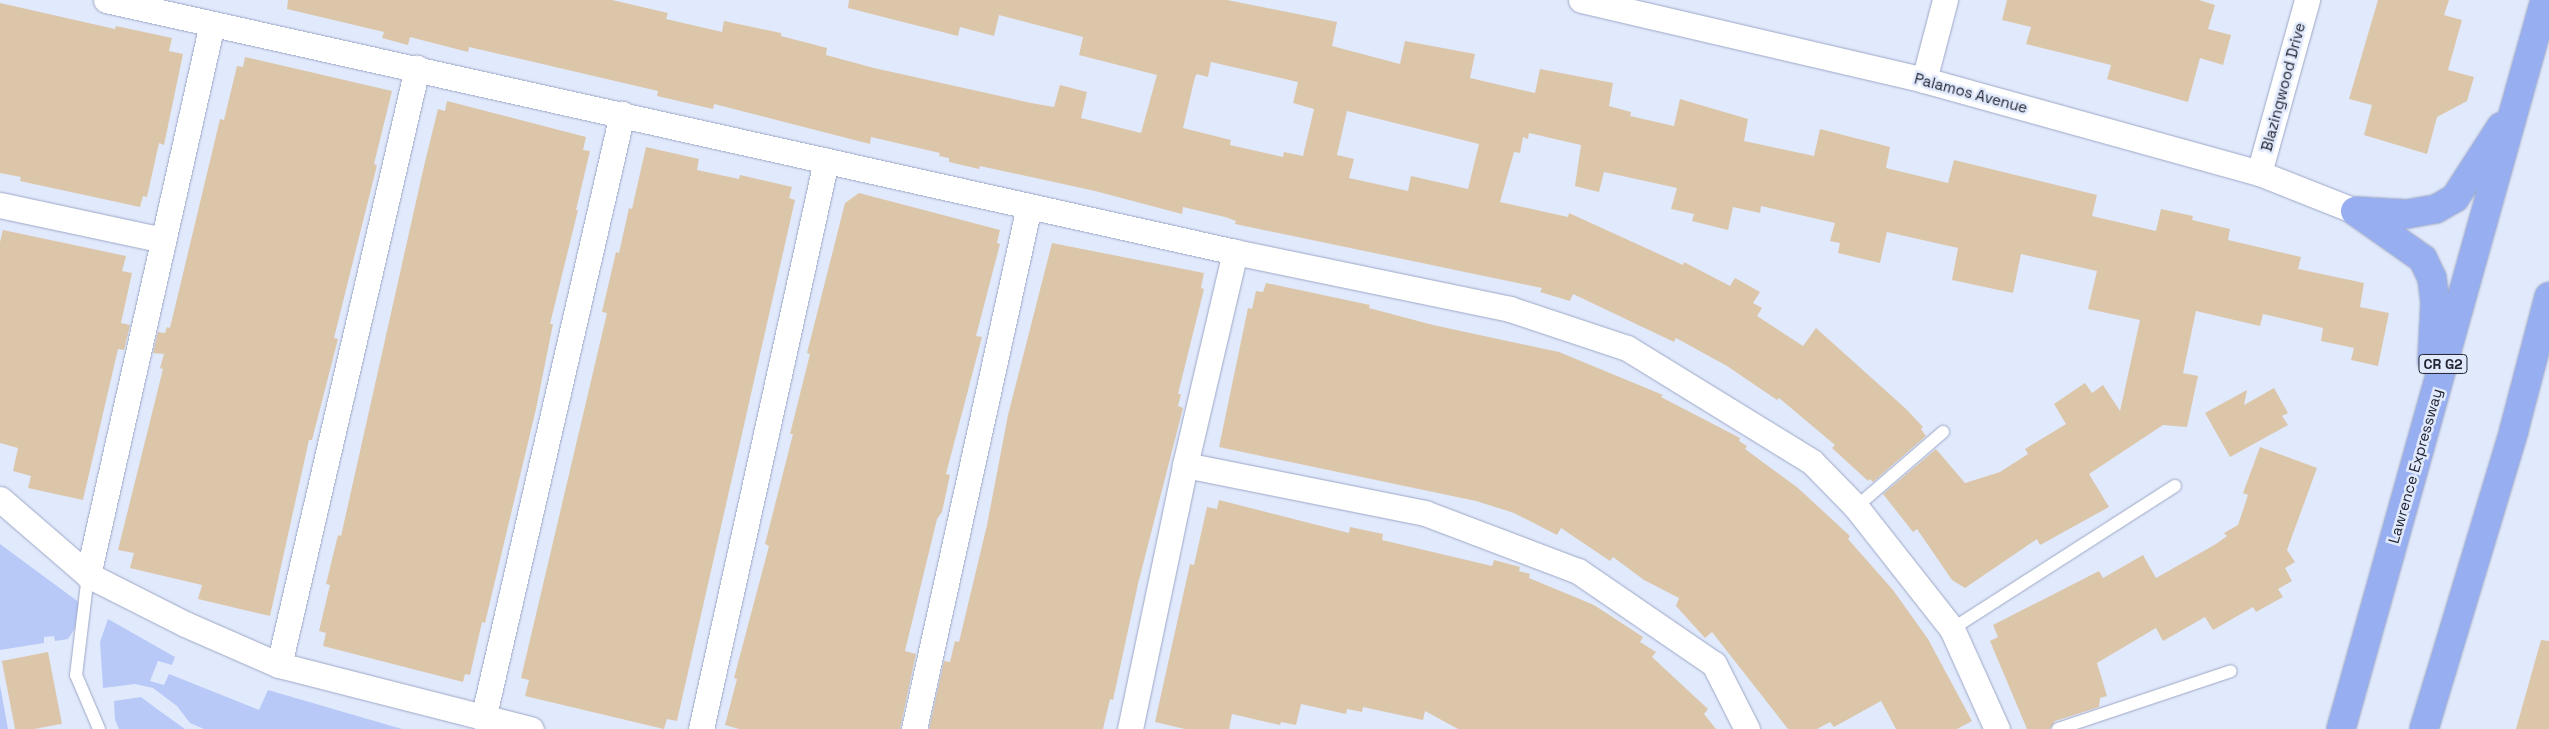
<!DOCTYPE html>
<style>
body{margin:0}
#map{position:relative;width:2549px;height:729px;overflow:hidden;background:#e1e9fc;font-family:"Space Grotesk",sans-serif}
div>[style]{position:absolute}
.green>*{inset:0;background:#b8c9f8}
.building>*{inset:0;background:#dcc6aa;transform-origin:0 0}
.roads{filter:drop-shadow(0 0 1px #9ca7c5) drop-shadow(0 0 1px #9ca7c5)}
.lane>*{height:12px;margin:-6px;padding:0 6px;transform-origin:6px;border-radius:6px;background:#fff}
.street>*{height:25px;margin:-12.5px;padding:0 12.5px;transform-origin:12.5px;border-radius:12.5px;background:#fff}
.highway>*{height:28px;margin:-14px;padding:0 14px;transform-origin:14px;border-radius:14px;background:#97aef1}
span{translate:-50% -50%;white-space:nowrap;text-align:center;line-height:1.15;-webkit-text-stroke:5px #e1e9fc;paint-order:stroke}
.shield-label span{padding:1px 4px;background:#e1e9fc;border:1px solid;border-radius:4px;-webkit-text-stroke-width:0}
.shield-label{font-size:14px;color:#212531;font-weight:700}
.street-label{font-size:15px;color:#212531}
</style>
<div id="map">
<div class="green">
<div style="clip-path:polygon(0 544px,80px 603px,74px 630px,68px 639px,55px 641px,54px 636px,44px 637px,44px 643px,0 650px)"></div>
<div style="clip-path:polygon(108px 619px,175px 657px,172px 665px,158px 661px,150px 681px,164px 685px,169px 674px,259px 710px,268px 690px,402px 729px,204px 729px,190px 723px,177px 706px,153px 688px,135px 684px,103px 688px,100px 642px)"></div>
<div style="clip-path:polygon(0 685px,8px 729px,0 729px)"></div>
<div style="clip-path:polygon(141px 697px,157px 709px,185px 729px,119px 729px,115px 720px,114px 701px)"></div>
</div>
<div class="building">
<div style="clip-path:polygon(evenodd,288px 0,612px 0,668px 13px,666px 19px,722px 32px,724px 21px,781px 33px,781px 36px,827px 48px,826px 55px,874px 68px,1031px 103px,1054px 107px,1060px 85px,1087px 92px,1081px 118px,1141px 133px,1157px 75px,1079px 55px,1083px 37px,999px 15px,994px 36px,960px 27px,958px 36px,848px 8px,849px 0,1227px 0,1337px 22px,1332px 46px,1400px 64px,1405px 41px,1475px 54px,1470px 78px,1535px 93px,1540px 69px,1613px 83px,1609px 106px,1631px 112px,1630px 116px,1674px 126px,1680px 99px,1748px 119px,1744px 141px,1814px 156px,1820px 129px,1890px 147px,1886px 168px,1948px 183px,1954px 160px,2097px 195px,2092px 216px,2156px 231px,2161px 209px,2193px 216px,2192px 220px,2230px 229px,2228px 240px,2301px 257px,2298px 269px,2364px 283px,2360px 307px,2389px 313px,2378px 366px,2351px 360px,2354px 348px,2321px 341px,2323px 328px,2263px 314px,2260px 326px,2196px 311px,2183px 373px,2198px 376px,2187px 427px,2163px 425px,2089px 474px,2109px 507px,2040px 545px,2037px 539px,1965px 588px,1952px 580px,1917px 529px,1913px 532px,1883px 494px,1936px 449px,1965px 483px,2000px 472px,2028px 454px,2025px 449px,2066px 424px,2054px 404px,2085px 383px,2092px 393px,2103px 385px,2120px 411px,2140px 320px,2088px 309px,2097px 271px,2021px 254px,2013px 293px,1952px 280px,1958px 248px,1887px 232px,1880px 263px,1838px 253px,1840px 243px,1830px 241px,1835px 223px,1761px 206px,1760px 213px,1733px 207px,1728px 230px,1692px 221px,1694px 214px,1671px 209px,1677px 188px,1604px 172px,1599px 192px,1575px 186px,1581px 145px,1529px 133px,1528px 139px,1523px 137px,1520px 153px,1514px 152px,1500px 202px,1568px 217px,1569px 213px,1683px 265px,1684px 262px,1730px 286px,1735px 278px,1760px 292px,1753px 303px,1762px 308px,1757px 316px,1803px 346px,1816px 328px,1905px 408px,1923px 427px,1921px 429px,1926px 436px,1873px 482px,1870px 479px,1868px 481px,1832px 448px,1835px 445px,1779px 398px,1777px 400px,1727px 366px,1676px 338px,1674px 342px,1573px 294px,1570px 301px,1540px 292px,1542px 288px,1235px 224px,1236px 221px,1225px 217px,1183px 207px,1182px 214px,1095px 191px,980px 166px,979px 169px,949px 162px,949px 158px,939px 156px,940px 153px,871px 137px,870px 144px,714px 104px,713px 109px,657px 96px,658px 91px,469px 47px,468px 52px,410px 37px,408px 45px,382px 38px,384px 32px,287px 9px,288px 0,1211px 62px,1298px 82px,1293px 103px,1314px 109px,1303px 156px,1284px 152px,1283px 157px,1230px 145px,1231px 140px,1183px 128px,1195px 77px,1197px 74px,1208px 77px,1211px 62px,288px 0,1347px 111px,1479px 144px,1468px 189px,1411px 176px,1408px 191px,1349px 178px,1354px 159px,1337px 155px,1347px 111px)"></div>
<div style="clip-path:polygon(2007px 0,2199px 0,2215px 5px,2208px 29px,2231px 35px,2223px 65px,2200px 58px,2188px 102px,2107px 79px,2111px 65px,2026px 44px,2031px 27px,2002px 20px)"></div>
<div style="clip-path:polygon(2378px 0,2449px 0,2444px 15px,2462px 20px,2448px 70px,2474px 77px,2467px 101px,2437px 117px,2427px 154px,2364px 135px,2372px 105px,2349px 99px)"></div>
<div style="clip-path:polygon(0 3px,115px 29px,116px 26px,172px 38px,169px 51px,183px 54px,164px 145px,159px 143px,147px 197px,143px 196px,140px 207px,20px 181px,21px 177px,0 173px)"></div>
<div style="clip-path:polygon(245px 57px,392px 91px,374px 164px,377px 165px,334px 338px,338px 339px,312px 440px,309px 440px,270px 616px,198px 599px,202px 585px,130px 568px,134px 553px,118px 550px,163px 369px,160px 368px,164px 354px,153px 353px,158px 332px,165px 333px,167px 327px,170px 328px,220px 119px,224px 120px,237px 66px,243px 67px)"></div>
<div style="clip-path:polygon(447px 101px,586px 137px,583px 150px,590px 151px,576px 210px,578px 210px,550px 324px,553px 324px,536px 409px,485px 623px,482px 622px,470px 675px,465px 674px,463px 682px,323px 646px,326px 633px,319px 631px,330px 585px,326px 584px,338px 535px,341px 536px,424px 166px,438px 109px,445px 111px)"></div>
<div style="clip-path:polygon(646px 147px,699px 159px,697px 170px,739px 179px,740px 175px,792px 187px,789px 198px,795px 200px,677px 721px,667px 719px,664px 729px,525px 696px,529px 680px,521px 678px,607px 313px,602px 312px,616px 252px,619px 253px,629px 208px,632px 209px)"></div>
<div style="clip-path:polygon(859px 193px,1000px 230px,997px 243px,1000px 244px,976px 336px,982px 337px,946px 474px,950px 475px,942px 512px,937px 519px,905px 651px,916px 654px,900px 729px,739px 729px,725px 725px,737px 679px,734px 678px,769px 546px,765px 544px,793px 434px,790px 434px,810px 354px,807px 353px,845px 203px)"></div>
<div style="clip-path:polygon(3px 230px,126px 256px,122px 271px,132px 273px,121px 323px,130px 325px,124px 350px,118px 349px,83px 500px,28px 488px,31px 476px,13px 471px,18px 448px,0 443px,0 242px)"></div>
<div style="clip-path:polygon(1052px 243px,1204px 273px,1201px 288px,1204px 289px,1178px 394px,1181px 394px,1178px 406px,1183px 408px,1138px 584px,1113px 700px,1110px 699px,1103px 729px,929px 729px,944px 661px,950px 662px,955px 641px,959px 642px,987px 525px,1008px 415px)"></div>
<div style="clip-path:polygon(1266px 283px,1370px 305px,1369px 308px,1433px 325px,1559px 352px,1663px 395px,1661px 397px,1740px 438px,1739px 441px,1747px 446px,1745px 449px,1798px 488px,1850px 536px,1848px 539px,1893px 590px,1928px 639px,1972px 721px,1957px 729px,1896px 729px,1881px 701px,1834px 727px,1830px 722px,1817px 729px,1788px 729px,1712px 632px,1705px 638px,1676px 606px,1679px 598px,1644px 580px,1613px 557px,1610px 561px,1561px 528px,1557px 535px,1514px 513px,1476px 501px,1219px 447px,1248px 308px,1252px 309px,1256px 291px,1263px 292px)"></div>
<div style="clip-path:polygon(2274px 388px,2288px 413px,2282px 416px,2288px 425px,2230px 457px,2205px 413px,2247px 390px,2244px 405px)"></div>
<div style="clip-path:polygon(2260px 447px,2317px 468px,2287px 550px,2295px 562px,2285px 568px,2292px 581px,2278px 589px,2283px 597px,2256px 612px,2253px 607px,2213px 630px,2205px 617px,2163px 641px,2156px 628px,2097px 663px,2107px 696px,2100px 698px,2099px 707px,2055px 721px,2050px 729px,2027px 729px,1990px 641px,1998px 637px,1993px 625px,2099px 571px,2103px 578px,2143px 555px,2156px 578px,2216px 544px,2227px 536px,2224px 533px,2238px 525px,2248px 495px,2243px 493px)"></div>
<div style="clip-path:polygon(1219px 500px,1349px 533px,1350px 527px,1383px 534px,1382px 540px,1492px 566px,1494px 560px,1520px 567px,1519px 571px,1530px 574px,1529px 578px,1594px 605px,1643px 637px,1640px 642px,1656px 652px,1652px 657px,1708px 709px,1704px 714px,1716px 729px,1458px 729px,1425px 711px,1423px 720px,1363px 707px,1362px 712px,1347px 709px,1346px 714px,1301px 704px,1296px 725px,1281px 722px,1280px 725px,1232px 714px,1229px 729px,1185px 729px,1155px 722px,1190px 564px,1194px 565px,1207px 507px,1217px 509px)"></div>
<div style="clip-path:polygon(2541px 640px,2549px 641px,2549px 729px,2516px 729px)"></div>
<div style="left:48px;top:652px;width:73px;height:47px;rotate:79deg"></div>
</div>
<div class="roads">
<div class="lane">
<div style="left:1856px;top:507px;width:115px;rotate:-40.8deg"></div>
<div style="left:88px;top:575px;width:101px;rotate:96.8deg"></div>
<div style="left:76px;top:675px;width:59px;rotate:66.9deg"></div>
<div style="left:1952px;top:629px;width:265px;rotate:-32.7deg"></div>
<div style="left:2058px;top:729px;width:182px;rotate:-18.5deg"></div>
</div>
<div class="street">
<div style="left:106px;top:0;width:1157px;rotate:12.58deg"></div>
<div style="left:1235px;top:252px;width:281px;rotate:11.7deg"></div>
<div style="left:1510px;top:309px;width:123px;rotate:18.4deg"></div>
<div style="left:1627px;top:348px;width:217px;rotate:31.6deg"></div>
<div style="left:1812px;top:462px;width:63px;rotate:45.6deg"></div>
<div style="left:1856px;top:507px;width:155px;rotate:51.8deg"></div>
<div style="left:1952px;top:629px;width:110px;rotate:65.8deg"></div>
<div style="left:1581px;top:0;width:352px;rotate:13.1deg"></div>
<div style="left:1924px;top:80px;width:348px;rotate:15.5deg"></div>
<div style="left:2259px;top:173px;width:103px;rotate:21.6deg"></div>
<div style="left:1924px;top:80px;width:83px;rotate:-75.3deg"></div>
<div style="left:2259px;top:173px;width:180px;rotate:-74.5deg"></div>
<div style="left:0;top:205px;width:167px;rotate:12.1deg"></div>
<div style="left:1185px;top:465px;width:245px;rotate:11.3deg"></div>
<div style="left:1425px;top:513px;width:164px;rotate:20.8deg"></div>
<div style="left:1578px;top:571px;width:165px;rotate:34.4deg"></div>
<div style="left:1714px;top:664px;width:73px;rotate:63.1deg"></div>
<div style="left:0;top:499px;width:116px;rotate:40.8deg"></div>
<div style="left:88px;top:575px;width:109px;rotate:26.8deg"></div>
<div style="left:185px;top:624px;width:103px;rotate:23.6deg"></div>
<div style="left:279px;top:665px;width:260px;rotate:14.3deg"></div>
<div style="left:88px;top:575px;width:565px;rotate:-77.32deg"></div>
<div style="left:279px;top:665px;width:613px;rotate:-76.98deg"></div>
<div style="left:483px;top:719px;width:621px;rotate:-77.06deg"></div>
<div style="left:701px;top:729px;width:582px;rotate:-77.59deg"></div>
<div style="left:914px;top:729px;width:535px;rotate:-77.6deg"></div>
<div style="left:1130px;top:729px;width:270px;rotate:-78.2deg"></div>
<div style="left:1185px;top:465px;width:219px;rotate:-76.8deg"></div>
</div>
<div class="highway">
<div style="left:2355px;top:211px;width:83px;rotate:35.2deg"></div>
<div style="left:2423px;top:259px;width:21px;rotate:65deg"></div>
<div style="left:2432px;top:278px;width:23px;rotate:83deg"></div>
<div style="left:2435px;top:301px;width:60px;rotate:92.9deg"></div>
<div style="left:2356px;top:211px;width:51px;rotate:3.4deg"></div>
<div style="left:2407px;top:214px;width:29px;rotate:-10deg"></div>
<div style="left:2436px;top:209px;width:22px;rotate:-30deg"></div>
<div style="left:2455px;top:198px;width:85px;rotate:-57.1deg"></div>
<div style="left:2341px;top:729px;width:757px;rotate:-74.37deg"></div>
<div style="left:2424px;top:729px;width:312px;rotate:-73.2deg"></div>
<div style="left:2514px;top:430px;width:138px;rotate:-75.3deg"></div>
</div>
</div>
<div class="shield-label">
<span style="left:2443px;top:364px">CR G2</span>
</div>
<div class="street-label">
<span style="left:2283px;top:87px;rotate:-75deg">Blazingwood Drive</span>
<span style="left:1971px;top:93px;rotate:15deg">Palamos Avenue</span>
<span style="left:2415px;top:466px;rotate:-74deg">Lawrence Expressway</span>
</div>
</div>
